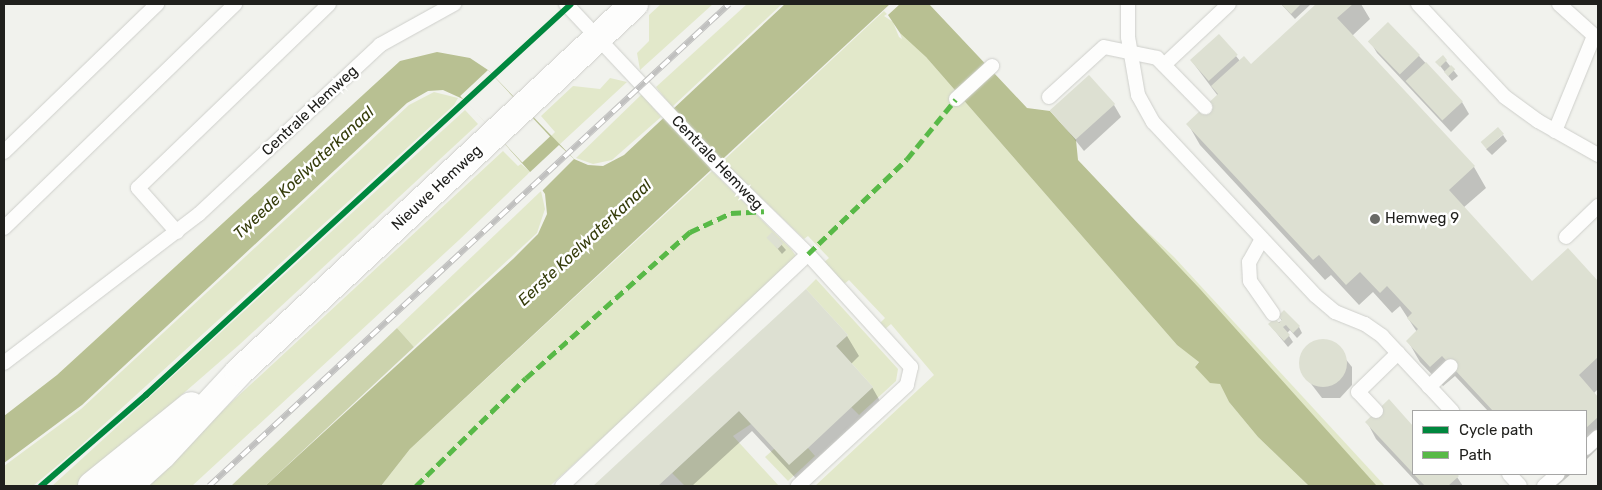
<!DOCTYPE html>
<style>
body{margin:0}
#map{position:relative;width:1602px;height:490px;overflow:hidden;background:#f1f2ed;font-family:Rubik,sans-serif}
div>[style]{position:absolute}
.green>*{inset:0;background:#e2e8ca}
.forest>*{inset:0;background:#ccd3ad}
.water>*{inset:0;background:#b8c092}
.pier>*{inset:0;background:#f1f2ed;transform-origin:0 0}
.shadow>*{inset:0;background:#0003}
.building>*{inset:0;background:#dde0d2;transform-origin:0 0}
.round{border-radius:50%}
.roads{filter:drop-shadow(0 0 1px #cecfcb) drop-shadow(0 0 1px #cecfcb)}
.lane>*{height:14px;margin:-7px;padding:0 7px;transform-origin:7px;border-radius:7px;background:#fdfdfc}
.secondary>*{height:28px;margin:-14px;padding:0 14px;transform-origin:14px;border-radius:14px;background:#fdfdfc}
.rail>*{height:5.5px;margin-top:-2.75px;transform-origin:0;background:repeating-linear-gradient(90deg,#fff 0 11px,#c0c0bf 0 22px);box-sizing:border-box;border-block:1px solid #c0c0bf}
.quiet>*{height:5px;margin-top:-2.5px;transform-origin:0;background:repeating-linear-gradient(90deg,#58b947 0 10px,transparent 0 15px)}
.cycleway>*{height:6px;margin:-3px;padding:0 3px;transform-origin:3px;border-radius:3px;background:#00873e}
.dots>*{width:14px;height:14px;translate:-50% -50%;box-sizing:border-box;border:2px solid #fff;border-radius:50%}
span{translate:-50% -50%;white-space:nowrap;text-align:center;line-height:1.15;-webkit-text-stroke:5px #fff;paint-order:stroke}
.street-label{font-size:15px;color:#20201d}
.poi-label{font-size:15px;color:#20201d}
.left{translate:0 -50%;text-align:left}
.water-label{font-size:16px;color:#353c0a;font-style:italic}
.frame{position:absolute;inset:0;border:5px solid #20201d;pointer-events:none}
.legend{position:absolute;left:1412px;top:410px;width:175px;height:65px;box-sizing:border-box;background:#fff;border:1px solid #a6a6a5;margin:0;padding:6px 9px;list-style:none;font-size:15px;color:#20201d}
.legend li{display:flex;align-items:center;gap:10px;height:25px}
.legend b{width:25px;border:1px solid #a6a6a5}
</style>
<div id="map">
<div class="green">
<div style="clip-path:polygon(661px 4px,713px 4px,640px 70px,637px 53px,649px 41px,649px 15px)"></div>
<div style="clip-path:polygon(747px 4px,782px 4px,672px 107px,656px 87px)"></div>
<div style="clip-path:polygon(884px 11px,887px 14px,884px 16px,893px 22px,899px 37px,902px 39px,900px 33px,903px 33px,926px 57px,1177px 345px,1199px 361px,1195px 367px,1220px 384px,1229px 402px,1258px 437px,1309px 486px,815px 486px,934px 375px,891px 324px,885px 329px,880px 323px,885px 318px,849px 280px,843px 285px,823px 263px,829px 258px,808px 236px,804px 239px,723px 161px)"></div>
<div style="clip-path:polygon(610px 78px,627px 82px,559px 145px,550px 137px,555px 132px,541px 116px,573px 86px,600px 89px)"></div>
<div style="clip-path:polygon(434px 92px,458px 98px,454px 105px,78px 448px,33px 486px,4px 486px,4px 466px,81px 409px,409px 105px)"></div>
<div style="clip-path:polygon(642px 94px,661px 117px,612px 160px,593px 164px,576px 158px)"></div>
<div style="clip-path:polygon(465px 110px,478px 124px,239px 345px,77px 486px,52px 486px)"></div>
<div style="clip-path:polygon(503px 151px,518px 166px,521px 164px,530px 172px,459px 240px,192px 486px,141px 486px)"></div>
<div style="clip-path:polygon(712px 171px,791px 249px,796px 256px,786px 269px,550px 486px,381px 486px,410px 449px)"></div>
<div style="clip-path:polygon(541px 191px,545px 209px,537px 233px,414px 347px,397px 328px)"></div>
<div style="clip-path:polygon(1137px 222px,1174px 257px,1385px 486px,1377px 486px)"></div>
<div style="clip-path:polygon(816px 279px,898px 369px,896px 381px,859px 415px,851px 407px,873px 387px,836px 346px,848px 335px,806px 289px)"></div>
<div style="clip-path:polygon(739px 411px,751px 424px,733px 436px,779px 486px,685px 486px,672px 473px)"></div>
<div style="clip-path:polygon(808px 448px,815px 456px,788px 481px,765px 457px,774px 449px)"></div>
</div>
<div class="forest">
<div style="clip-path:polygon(397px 328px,414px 347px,265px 486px,231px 486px)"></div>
</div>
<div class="water">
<div style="clip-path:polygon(785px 4px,890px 4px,410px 449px,381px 486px,265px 486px,513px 259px,538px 234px,547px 214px,545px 194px,530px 172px,465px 100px,443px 90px,428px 91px,407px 103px,82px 405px,4px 463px,4px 416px,57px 375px,400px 61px,437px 52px,470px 58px,488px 70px,574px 159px,588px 165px,603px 166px,624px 155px)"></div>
<div style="clip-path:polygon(900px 4px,929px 4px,1027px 108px,1050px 111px,1076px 140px,1078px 160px,1200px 289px,1377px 486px,1309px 486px,1258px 437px,1229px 402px,1220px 384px,1210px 383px,1195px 367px,1199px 362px,1177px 345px,926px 57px,900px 33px,888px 15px)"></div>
</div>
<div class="pier">
<div style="left:488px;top:70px;width:91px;height:38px;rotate:47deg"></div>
<div style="clip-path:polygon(559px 145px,574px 159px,541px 192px,528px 174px)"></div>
</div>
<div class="shadow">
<div style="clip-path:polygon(1281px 4px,1311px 4px,1295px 19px)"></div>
<div style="clip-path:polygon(1318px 4px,1361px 4px,1370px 19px,1352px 36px,1474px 167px,1486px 188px,1463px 208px,1532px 283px,1568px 250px,1598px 283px,1598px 389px,1594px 393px,1598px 398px,1598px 448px,1586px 460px,1586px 411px,1488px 411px,1455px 376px,1443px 386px,1420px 362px,1408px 341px,1417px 332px,1400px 306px,1392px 313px,1373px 292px,1359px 305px,1331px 275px,1325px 280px,1200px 145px,1188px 124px,1218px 96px,1191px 60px,1219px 35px,1240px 61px,1251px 66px)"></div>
<div style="clip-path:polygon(1370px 41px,1419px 56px,1462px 102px,1469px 114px,1451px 132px,1377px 53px)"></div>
<div style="clip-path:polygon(1446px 61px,1458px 76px,1452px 81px,1437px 62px)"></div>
<div style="clip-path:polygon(1114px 105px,1121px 117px,1084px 151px,1052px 111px)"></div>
<div style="clip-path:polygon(1503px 135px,1507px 141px,1492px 155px,1486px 149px)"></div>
<div style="clip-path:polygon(772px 234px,786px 250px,782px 254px,768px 237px)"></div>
<div style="clip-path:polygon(806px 291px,847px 336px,859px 356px,851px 364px,872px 387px,884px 408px,802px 485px,752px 431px,692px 486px,595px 486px)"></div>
<div style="clip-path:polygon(1279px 316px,1299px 327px,1302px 333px,1297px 338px,1290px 330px,1287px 333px,1293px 342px,1288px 347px,1270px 325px,1282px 321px)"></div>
<div style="clip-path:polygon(1314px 342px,1332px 342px,1352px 367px,1352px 385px,1340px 398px,1322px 398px,1302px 372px,1302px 354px)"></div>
<div style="clip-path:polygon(1389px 401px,1413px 428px,1413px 474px,1455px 474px,1463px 486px,1420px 486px,1376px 439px,1367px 422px)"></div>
<div style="clip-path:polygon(1545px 474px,1571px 474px,1557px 486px)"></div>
</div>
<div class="building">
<div style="clip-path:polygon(1281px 4px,1301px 4px,1291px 14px)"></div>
<div style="clip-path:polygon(1316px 4px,1353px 4px,1337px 18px,1475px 166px,1449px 190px,1532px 281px,1568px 248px,1598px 281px,1598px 357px,1579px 375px,1598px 397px,1598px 417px,1586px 428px,1586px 411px,1493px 411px,1442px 356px,1430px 367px,1406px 341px,1418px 329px,1407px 318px,1412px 313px,1387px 286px,1380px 293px,1360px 272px,1346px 285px,1319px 255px,1313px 260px,1186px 124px,1218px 94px,1211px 86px,1244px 56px,1251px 64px)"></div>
<div style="left:1388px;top:22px;width:46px;height:28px;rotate:46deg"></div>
<div style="left:1219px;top:34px;width:28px;height:39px;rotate:48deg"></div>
<div style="clip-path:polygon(1443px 55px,1447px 60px,1440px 67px,1435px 62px)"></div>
<div style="left:1426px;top:62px;width:54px;height:28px;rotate:47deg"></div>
<div style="left:1451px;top:65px;width:6px;height:10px;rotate:45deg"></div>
<div style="left:1089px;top:75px;width:39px;height:53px;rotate:48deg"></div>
<div style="left:1498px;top:127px;width:9px;height:23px;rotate:49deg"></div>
<div style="left:772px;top:232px;width:16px;height:8px;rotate:45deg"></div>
<div style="clip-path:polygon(806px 289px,848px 335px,836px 346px,873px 387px,808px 448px,789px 465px,739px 411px,658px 486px,593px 486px)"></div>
<div style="clip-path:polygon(1284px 310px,1300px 326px,1293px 333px,1286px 325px,1283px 327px,1290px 335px,1284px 341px,1268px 324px,1275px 318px,1279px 323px,1282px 320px,1278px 316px)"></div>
<div class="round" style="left:1299px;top:339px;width:48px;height:48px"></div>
<div style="clip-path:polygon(1389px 399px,1413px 426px,1413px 474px,1457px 474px,1459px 476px,1448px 486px,1425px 486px,1365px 422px)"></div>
</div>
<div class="roads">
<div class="lane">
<div style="left:566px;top:4px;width:221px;rotate:46.8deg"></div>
<div style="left:717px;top:165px;width:127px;rotate:44.4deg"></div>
<div style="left:808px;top:254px;width:153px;rotate:47.7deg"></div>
<div style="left:911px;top:367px;width:18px;rotate:103deg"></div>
<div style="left:907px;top:385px;width:149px;rotate:137.2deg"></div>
<div style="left:1128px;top:4px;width:33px;rotate:90deg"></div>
<div style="left:1128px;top:37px;width:59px;rotate:80.2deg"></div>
<div style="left:1138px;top:95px;width:31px;rotate:61deg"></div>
<div style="left:1153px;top:122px;width:238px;rotate:46.9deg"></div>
<div style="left:1316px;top:296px;width:25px;rotate:40deg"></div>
<div style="left:1335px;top:312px;width:32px;rotate:22deg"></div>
<div style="left:1365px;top:324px;width:21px;rotate:35deg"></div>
<div style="left:1382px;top:336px;width:103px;rotate:47deg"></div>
<div style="left:1418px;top:4px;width:127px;rotate:46.9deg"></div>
<div style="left:1505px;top:97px;width:41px;rotate:36deg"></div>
<div style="left:1538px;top:121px;width:69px;rotate:29.5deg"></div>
<div style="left:1559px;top:4px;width:52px;rotate:41.9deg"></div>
<div style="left:1164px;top:65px;width:89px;rotate:-43.2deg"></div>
<div style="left:1049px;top:97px;width:74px;rotate:-42.3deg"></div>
<div style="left:1104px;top:47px;width:54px;rotate:11.7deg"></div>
<div style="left:1157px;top:58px;width:69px;rotate:45.6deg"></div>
<div style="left:956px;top:99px;width:49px;rotate:-42.5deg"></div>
<div style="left:1555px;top:131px;width:103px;rotate:-67.7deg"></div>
<div style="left:4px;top:152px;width:213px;rotate:-44deg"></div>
<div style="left:4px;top:228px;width:322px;rotate:-44.1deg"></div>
<div style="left:177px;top:232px;width:59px;rotate:-131.6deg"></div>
<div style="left:138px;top:188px;width:265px;rotate:-43.9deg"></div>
<div style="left:1566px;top:237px;width:45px;rotate:-44.1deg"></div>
<div style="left:1262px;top:239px;width:26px;rotate:119deg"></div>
<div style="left:1249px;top:262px;width:19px;rotate:87deg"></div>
<div style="left:1250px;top:281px;width:40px;rotate:55.1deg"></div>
<div style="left:4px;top:363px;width:245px;rotate:-37.4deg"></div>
<div style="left:199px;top:214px;width:248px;rotate:-43deg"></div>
<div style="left:380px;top:45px;width:85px;rotate:-29deg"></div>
<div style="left:1429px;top:387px;width:30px;rotate:-44deg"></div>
<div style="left:1376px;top:411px;width:26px;rotate:-133deg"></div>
<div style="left:1358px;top:392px;width:56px;rotate:-44.3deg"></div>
<div style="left:1586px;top:448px;width:16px;rotate:-43deg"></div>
<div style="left:1509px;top:474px;width:16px;rotate:47deg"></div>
<div style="left:562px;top:486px;width:338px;rotate:-43.3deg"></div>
<div style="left:1544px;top:486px;width:18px;rotate:-41deg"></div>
</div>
<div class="secondary">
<div style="left:92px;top:486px;width:127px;rotate:-38.9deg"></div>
<div style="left:128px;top:486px;width:46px;rotate:-42.4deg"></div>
<div style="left:162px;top:455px;width:113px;rotate:-47.1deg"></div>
<div style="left:239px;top:372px;width:540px;rotate:-42.97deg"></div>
</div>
</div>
<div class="rail">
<div style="left:209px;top:486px;width:709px;rotate:-42.83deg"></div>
</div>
<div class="quiet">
<div style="left:808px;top:254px;width:137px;rotate:-43.8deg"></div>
<div style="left:907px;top:159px;width:77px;rotate:-50.8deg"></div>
<div style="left:416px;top:486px;width:154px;rotate:-44.5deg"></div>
<div style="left:526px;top:378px;width:220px;rotate:-41.7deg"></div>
<div style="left:690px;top:232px;width:45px;rotate:-24.9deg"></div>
<div style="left:731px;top:213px;width:33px;rotate:-3deg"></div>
</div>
<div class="cycleway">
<div style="left:41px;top:486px;width:139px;rotate:-40.9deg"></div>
<div style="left:146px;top:395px;width:577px;rotate:-42.61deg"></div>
</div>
<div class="dots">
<div style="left:1375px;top:219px;background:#696a66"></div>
</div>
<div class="street-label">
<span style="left:310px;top:111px;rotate:-43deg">Centrale Hemweg</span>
<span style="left:717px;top:163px;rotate:46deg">Centrale Hemweg</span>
<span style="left:437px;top:188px;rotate:-43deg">Nieuwe Hemweg</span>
</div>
<div class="poi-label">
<span class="left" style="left:1385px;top:219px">Hemweg 9</span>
</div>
<div class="water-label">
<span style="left:304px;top:173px;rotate:-43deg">Tweede Koelwaterkanaal</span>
<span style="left:585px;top:243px;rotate:-43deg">Eerste Koelwaterkanaal</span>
</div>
<div class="frame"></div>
<ul class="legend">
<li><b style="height:6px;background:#00873e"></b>Cycle path</li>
<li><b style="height:6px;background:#58b947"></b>Path</li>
</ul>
</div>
